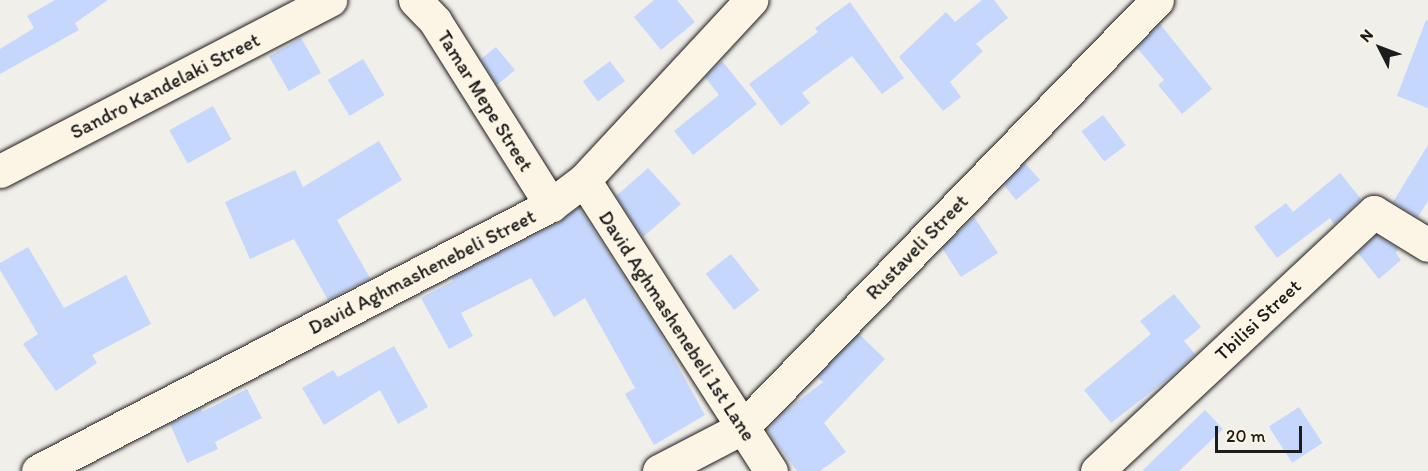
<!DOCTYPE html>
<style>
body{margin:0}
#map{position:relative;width:1428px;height:471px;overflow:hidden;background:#f1efea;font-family:Itim,sans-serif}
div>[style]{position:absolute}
.building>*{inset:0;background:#c5d7fd;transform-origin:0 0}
.roads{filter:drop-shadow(0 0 2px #1c1c1c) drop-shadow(0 0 2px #1c1c1c)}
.minor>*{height:33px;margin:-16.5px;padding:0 16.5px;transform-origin:16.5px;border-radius:16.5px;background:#fcf5e5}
.tertiary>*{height:33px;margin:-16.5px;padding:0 16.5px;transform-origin:16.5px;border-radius:16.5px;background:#fcf5e5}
span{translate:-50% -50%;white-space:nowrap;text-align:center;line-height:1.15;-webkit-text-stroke:5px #fcf5e5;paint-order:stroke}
.street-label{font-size:20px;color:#1c1c1c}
.north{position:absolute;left:1350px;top:18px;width:60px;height:60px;-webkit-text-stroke:4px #fcf5e5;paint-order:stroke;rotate:312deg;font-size:16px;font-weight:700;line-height:24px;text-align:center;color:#1c1c1c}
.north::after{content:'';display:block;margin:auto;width:21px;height:27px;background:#1c1c1c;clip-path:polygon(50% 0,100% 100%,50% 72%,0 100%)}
.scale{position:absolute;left:1215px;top:426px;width:87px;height:27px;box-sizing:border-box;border:3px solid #1c1c1c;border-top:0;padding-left:8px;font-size:18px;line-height:21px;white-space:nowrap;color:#1c1c1c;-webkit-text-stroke:4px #fcf5e5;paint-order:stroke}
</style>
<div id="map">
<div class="building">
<div style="clip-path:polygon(55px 0,108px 0,75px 23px,79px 30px,0 74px,0 49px,34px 28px,27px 16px)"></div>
<div style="clip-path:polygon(654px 0,677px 0,695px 22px,661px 50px,634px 17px)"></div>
<div style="clip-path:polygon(982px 0,994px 0,1008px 18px,976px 44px,983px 51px,950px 82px,961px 97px,943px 111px,899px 57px,946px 12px,955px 22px)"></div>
<div style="clip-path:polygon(850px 2px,904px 78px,882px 94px,852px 56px,802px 93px,810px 103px,781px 126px,749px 84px,818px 32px,815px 28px)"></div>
<div style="clip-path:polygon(1426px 20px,1428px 21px,1428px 108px,1397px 96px)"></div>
<div style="clip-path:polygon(1160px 24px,1212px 89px,1182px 114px,1158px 85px,1164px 80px,1137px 48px)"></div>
<div style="left:301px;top:38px;width:40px;height:37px;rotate:60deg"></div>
<div style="clip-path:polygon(496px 47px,515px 70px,497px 85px,481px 59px)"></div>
<div style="left:363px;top:59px;width:42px;height:41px;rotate:59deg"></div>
<div style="left:610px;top:61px;width:25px;height:34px;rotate:53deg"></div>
<div style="clip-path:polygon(722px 61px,757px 104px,693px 155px,674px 131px,719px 95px,705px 77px)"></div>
<div style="left:213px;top:106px;width:38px;height:50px;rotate:61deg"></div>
<div style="left:1103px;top:115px;width:38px;height:27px;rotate:53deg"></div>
<div style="clip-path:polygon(379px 141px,402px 180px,337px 220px,370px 278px,328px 300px,294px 239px,250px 259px,225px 202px,295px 170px,303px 187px)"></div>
<div style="clip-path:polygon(1428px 145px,1428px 201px,1418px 217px,1393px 202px)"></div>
<div style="clip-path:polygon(1025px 163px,1040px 180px,1016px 200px,1004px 185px)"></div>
<div style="clip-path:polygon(648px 168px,681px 204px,643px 237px,616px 196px)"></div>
<div style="clip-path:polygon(1340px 173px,1361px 199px,1334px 224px,1330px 218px,1277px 258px,1254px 227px,1286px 203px,1293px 212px)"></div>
<div style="clip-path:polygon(579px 207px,659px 332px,705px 415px,654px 445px,625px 394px,635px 388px,585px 298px,554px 317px,531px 278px,461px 313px,473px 336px,449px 349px,421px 298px,453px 281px,451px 278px,560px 222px)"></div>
<div style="clip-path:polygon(974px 217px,998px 253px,961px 277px,942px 248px)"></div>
<div style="clip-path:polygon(1376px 235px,1398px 249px,1396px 253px,1401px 260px,1379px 279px,1358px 253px)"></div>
<div style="clip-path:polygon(28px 247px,64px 308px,126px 275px,151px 324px,92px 355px,97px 363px,56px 391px,23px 344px,38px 334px,0 270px,0 263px)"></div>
<div style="left:731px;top:254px;width:46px;height:32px;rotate:52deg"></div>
<div style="clip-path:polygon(1174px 294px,1201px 327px,1184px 341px,1195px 354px,1169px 378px,1111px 423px,1084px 390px,1151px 334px,1140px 321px)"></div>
<div style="clip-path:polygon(859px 334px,885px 359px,824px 423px,846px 452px,820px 471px,797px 471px,767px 430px,783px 413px,823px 382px,817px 377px)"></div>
<div style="clip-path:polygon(394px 346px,428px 407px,398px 424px,380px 390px,324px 425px,302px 388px,333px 370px,338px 377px)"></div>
<div style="clip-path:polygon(247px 389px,262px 418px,215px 442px,218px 449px,187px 463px,170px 424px,201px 409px,202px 412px)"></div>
<div style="left:1299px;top:407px;width:43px;height:36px;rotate:57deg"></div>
<div style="clip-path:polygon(1205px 410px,1223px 429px,1179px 471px,1142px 471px)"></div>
</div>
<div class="roads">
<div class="minor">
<div style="left:415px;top:0;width:29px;rotate:46deg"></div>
<div style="left:435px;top:21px;width:218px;rotate:57.8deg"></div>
<div style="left:0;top:171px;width:372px;rotate:-27.4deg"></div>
<div style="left:584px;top:180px;width:346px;rotate:57.3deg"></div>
<div style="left:659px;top:471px;width:93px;rotate:-27.4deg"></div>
<div style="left:742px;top:428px;width:596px;rotate:-45.88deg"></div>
<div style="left:1097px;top:471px;width:379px;rotate:-43.1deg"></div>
<div style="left:1374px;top:212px;width:63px;rotate:31.4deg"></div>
</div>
<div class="tertiary">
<div style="left:38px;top:471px;width:578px;rotate:-27.41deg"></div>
<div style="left:551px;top:205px;width:41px;rotate:-37.1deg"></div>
<div style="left:584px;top:180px;width:246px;rotate:-47.1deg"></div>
</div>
</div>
<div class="street-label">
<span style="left:165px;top:86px;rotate:-27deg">Sandro Kandelaki Street</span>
<span style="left:485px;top:101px;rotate:58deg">Tamar Mepe Street</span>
<span style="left:917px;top:247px;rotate:-46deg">Rustaveli Street</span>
<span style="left:422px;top:272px;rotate:-27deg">David Aghmashenebeli Street</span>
<span style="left:1258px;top:320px;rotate:-43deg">Tbilisi Street</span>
<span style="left:677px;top:326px;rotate:57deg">David Aghmashenebeli 1st Lane</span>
</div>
<div class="north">N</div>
<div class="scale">20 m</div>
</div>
